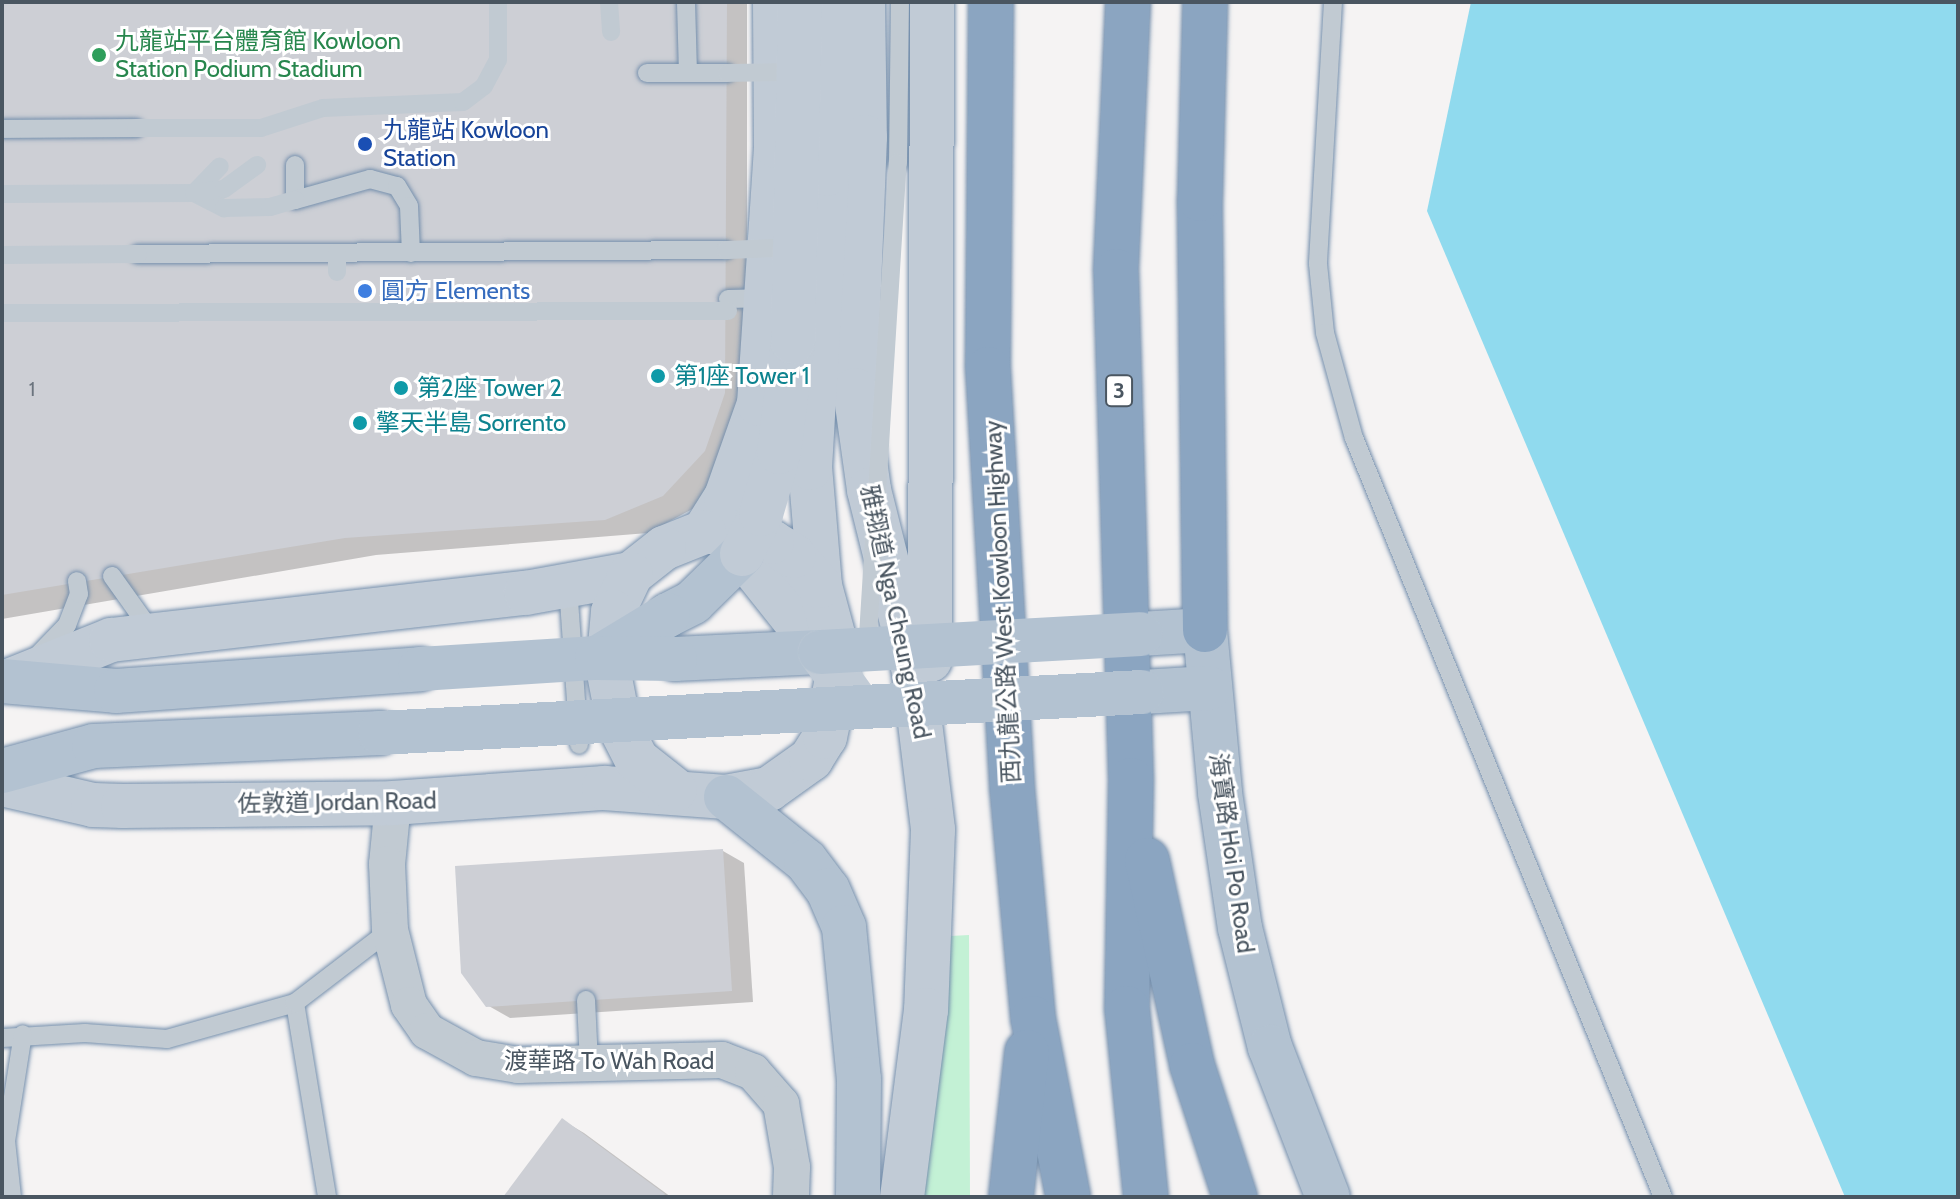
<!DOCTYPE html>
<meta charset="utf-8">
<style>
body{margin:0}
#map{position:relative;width:1960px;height:1199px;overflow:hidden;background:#f5f3f3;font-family:Cabin,"Noto Sans TC",sans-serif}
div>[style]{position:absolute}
.green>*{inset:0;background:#c3f1d5}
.water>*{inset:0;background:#90daee}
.shadow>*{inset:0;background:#0003}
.building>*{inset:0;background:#cdcfd5}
.roads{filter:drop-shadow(0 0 2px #7690ad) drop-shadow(0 0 2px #7690ad)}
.lane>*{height:18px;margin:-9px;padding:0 9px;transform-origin:9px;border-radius:9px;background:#c1cad2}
.street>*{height:36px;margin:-18px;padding:0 18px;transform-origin:18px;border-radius:18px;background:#c1cad2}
.secondary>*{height:44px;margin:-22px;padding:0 22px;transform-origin:22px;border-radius:22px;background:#c1cbd6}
.primary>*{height:44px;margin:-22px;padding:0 22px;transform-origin:22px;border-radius:22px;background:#b3c2d1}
.highway>*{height:44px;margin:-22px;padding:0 22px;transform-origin:22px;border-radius:22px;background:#8ba5c1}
.lane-bridge>*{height:18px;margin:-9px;padding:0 9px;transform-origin:9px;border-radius:9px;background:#c1cad2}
.secondary-bridge>*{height:44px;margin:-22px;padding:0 22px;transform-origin:22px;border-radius:22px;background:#c1cbd6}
.primary-bridge>*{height:44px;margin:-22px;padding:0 22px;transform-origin:22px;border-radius:22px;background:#b3c2d1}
.dots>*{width:22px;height:22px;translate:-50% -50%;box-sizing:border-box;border:4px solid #fff;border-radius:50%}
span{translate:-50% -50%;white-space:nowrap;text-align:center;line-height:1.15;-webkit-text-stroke:6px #fff;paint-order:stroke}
.number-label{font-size:20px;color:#6b747e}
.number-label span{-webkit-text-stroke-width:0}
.shield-label span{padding:2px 6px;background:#fff;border:2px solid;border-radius:6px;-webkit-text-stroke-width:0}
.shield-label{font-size:22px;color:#4a5661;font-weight:700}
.leisure-label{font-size:24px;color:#27864d}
.left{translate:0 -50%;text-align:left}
.transit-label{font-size:24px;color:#164399}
.shop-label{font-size:24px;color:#366cbe}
.culture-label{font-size:24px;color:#0d838f}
.street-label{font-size:24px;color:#4a5661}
.frame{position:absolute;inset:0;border:4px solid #4a5661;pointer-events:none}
</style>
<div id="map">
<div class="green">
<div style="clip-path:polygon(969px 935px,970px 1197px,924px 1197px,932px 937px)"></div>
</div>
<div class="water">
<div style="clip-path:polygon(1471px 2px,1958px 2px,1958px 1197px,1845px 1197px,1427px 211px)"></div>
</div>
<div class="shadow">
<div style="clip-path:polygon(2px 2px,747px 2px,747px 281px,755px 396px,709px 500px,648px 533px,376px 555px,2px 619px)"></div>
<div style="clip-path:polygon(723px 851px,744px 863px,753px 1002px,510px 1018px,487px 1005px)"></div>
<div style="clip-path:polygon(562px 1120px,584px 1133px,671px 1197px,505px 1197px)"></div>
</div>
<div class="building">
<div style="clip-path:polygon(2px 2px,727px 2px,725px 393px,705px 451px,663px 496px,605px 520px,345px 538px,2px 595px)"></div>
<div style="clip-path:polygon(723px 849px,732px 991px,486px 1007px,461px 973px,455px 866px)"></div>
<div style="clip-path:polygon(562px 1118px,665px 1194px,662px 1197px,503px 1197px)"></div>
</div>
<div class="roads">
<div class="lane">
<div style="left:686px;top:2px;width:70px;rotate:88.4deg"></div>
<div style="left:1333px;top:2px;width:262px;rotate:93.3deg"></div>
<div style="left:1318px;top:264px;width:69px;rotate:84.2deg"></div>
<div style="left:1325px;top:333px;width:109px;rotate:74.6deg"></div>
<div style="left:1354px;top:438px;width:819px;rotate:67.85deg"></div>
<div style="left:647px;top:73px;width:80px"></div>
<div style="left:2px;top:129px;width:134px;rotate:-0.4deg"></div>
<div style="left:898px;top:163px;width:161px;rotate:-89.3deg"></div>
<div style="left:295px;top:165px;width:35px;rotate:90deg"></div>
<div style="left:295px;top:200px;width:78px;rotate:-15.6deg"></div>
<div style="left:370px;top:179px;width:28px;rotate:15deg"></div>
<div style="left:397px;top:186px;width:23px;rotate:59deg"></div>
<div style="left:409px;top:206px;width:47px;rotate:87.6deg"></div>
<div style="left:138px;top:254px;width:588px;rotate:-0.39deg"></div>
<div style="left:728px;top:299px;width:40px;rotate:-1.4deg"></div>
<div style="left:112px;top:576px;width:69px;rotate:54.5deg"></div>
<div style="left:568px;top:586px;width:159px;rotate:86deg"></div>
<div style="left:37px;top:656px;width:43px;rotate:-45.9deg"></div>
<div style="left:67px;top:625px;width:33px;rotate:-69deg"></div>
<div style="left:79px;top:594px;width:13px;rotate:-99deg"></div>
<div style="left:586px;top:1000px;width:64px;rotate:87.3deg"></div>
<div style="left:295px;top:1003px;width:197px;rotate:80.6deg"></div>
<div style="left:2px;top:1038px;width:83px;rotate:-3.4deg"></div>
<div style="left:85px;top:1033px;width:82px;rotate:4.2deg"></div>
<div style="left:167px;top:1039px;width:133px;rotate:-15.7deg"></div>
<div style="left:295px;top:1003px;width:120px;rotate:-37.5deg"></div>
<div style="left:12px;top:1197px;width:56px;rotate:-96.1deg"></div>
<div style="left:6px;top:1141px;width:108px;rotate:-81deg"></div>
</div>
<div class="street">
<div style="left:393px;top:803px;width:61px;rotate:95.6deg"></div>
<div style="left:387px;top:864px;width:66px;rotate:87.4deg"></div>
<div style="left:390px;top:930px;width:77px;rotate:75.8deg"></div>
<div style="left:409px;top:1005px;width:32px;rotate:55deg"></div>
<div style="left:427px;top:1031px;width:56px;rotate:28.9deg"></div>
<div style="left:476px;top:1058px;width:43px;rotate:9.5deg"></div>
<div style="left:518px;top:1065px;width:204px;rotate:-1.4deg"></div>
<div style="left:722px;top:1060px;width:33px;rotate:21deg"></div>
<div style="left:753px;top:1072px;width:43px;rotate:48.8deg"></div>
<div style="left:781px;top:1104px;width:64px;rotate:80.1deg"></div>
<div style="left:792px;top:1167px;width:30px;rotate:92deg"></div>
</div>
<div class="secondary">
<div style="left:863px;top:2px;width:135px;rotate:89.2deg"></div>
<div style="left:865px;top:137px;width:253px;rotate:92.3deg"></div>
<div style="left:855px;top:390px;width:101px;rotate:82deg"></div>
<div style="left:869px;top:490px;width:181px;rotate:76deg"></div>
<div style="left:913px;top:666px;width:165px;rotate:83deg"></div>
<div style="left:933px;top:830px;width:180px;rotate:92.2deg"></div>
<div style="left:926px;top:1010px;width:189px;rotate:97.3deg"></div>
<div style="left:704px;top:532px;width:41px;rotate:-57.8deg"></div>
<div style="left:726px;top:497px;width:99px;rotate:-70.5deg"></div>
<div style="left:759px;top:404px;width:259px;rotate:-86.2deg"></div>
<div style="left:776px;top:146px;width:144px;rotate:-90.4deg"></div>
<div style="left:742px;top:554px;width:125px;rotate:51.5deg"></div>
<div style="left:820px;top:586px;width:118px;rotate:-94.8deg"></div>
<div style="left:810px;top:468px;width:294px;rotate:-86.7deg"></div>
<div style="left:827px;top:174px;width:172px;rotate:-90deg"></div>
<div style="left:930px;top:660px;width:658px;rotate:-89.83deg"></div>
<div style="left:14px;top:679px;width:105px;rotate:-21.9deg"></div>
<div style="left:111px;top:640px;width:418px;rotate:-6.5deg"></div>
<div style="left:526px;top:593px;width:107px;rotate:-10.3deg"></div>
<div style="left:2px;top:784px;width:93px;rotate:13deg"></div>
<div style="left:93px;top:805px;width:30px;rotate:2deg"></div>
<div style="left:123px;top:806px;width:270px;rotate:-0.6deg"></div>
<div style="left:393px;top:803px;width:212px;rotate:-4.1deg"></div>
<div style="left:604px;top:788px;width:122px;rotate:4.2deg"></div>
<div style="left:726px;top:797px;width:44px;rotate:-10.5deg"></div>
<div style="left:769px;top:789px;width:52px;rotate:-35.5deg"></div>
<div style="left:811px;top:759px;width:26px;rotate:-58deg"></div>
<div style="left:825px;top:737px;width:63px;rotate:-78.2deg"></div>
<div style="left:838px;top:675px;width:26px;rotate:-92deg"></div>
<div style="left:837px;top:649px;width:65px;rotate:-105.1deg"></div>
<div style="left:820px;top:586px;width:40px;rotate:-131deg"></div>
<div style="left:794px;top:556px;width:26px;rotate:-148deg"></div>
<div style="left:772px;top:542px;width:39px;rotate:-165deg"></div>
<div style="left:734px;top:532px;width:30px;rotate:180deg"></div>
<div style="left:704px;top:532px;width:43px;rotate:158.2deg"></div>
<div style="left:664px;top:548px;width:42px;rotate:141.8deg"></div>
<div style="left:631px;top:574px;width:42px;rotate:115.3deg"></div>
<div style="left:613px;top:612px;width:56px;rotate:95.1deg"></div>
<div style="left:608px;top:668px;width:58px;rotate:79.1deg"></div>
<div style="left:619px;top:725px;width:39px;rotate:63deg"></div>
<div style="left:637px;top:760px;width:48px;rotate:38.3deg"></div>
</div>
<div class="primary">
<div style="left:668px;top:615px;width:28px;rotate:-27deg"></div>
<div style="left:693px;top:602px;width:69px;rotate:-44.4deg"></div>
<div style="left:1140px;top:634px;width:65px;rotate:-3.5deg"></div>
<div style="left:1205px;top:630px;width:164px;rotate:84.7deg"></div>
<div style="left:1220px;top:793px;width:136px;rotate:81.6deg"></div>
<div style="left:1240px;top:928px;width:123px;rotate:75.9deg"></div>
<div style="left:1270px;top:1047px;width:161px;rotate:68.9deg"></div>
<div style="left:675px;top:659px;width:145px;rotate:-2.8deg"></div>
<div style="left:2px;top:681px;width:114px;rotate:5deg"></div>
<div style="left:116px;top:691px;width:305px;rotate:-4.1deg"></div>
<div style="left:1142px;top:692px;width:67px;rotate:-3.4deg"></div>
<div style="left:2px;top:771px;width:95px;rotate:-15.2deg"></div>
<div style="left:94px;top:746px;width:286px;rotate:-2.6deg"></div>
<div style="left:726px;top:797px;width:102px;rotate:38.7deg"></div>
<div style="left:806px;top:861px;width:36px;rotate:53deg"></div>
<div style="left:828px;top:890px;width:40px;rotate:66.6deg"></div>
<div style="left:844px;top:927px;width:153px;rotate:84.4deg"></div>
<div style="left:859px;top:1079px;width:118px;rotate:90.5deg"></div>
</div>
<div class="highway">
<div style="left:991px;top:2px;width:367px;rotate:90.5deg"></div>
<div style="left:988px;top:369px;width:419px;rotate:86.7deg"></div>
<div style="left:1012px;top:787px;width:232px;rotate:84.8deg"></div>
<div style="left:1033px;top:1018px;width:182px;rotate:78.9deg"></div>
<div style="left:1128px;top:2px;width:269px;rotate:92.6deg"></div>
<div style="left:1116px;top:271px;width:509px;rotate:88.31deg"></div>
<div style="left:1131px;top:780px;width:228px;rotate:91deg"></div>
<div style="left:1127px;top:1008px;width:190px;rotate:84.3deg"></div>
<div style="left:1205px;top:630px;width:431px;rotate:-90.7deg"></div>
<div style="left:1200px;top:199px;width:197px;rotate:-88.5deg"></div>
<div style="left:1147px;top:860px;width:210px;rotate:77.6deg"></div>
<div style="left:1192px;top:1065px;width:139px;rotate:72deg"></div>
<div style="left:1011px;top:1197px;width:146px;rotate:-83.7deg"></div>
</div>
</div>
<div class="lane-bridge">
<div style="left:609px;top:2px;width:30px;rotate:86deg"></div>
<div style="left:727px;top:73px;width:72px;rotate:-0.8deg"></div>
<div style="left:136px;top:128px;width:125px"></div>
<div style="left:261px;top:128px;width:65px;rotate:-17.9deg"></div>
<div style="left:323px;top:108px;width:140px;rotate:-2.5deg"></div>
<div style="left:463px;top:102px;width:26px;rotate:-37deg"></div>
<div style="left:484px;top:86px;width:30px;rotate:-62deg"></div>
<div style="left:498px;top:60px;width:58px;rotate:-90deg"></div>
<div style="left:194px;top:193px;width:34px;rotate:27deg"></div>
<div style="left:224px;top:208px;width:46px;rotate:-1.2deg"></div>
<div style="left:270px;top:207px;width:26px;rotate:-16deg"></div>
<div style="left:194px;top:193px;width:37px;rotate:-46deg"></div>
<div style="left:5px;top:194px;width:189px;rotate:-0.3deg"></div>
<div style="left:194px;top:193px;width:30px;rotate:-8deg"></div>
<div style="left:224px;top:189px;width:41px;rotate:-36deg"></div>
<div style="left:726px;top:250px;width:68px;rotate:-2.5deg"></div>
<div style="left:2px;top:255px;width:136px;rotate:-0.4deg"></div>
<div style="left:337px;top:272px;width:19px;rotate:-90deg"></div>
<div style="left:2px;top:313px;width:726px;rotate:-0.16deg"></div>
<div style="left:867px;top:651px;width:489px;rotate:-86.4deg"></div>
</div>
<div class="secondary-bridge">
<div style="left:742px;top:554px;width:44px;rotate:-64.6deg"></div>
<div style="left:761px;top:514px;width:65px;rotate:-73.8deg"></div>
<div style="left:779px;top:452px;width:111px;rotate:-82.7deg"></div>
<div style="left:793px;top:342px;width:340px;rotate:-88.8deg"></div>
<div style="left:820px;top:652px;width:67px;rotate:54.2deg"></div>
</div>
<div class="primary-bridge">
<div style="left:820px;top:652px;width:321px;rotate:-3.2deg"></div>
<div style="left:597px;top:658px;width:83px;rotate:-31.2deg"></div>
<div style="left:420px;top:669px;width:177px;rotate:-3.6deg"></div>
<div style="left:597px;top:658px;width:78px;rotate:0.7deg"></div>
<div style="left:380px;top:733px;width:763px;rotate:-3.08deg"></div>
</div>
<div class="dots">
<div style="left:99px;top:55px;background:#2e9e5b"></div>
<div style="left:365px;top:144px;background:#1a4fb4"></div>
<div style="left:365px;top:291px;background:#3f7fe0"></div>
<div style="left:658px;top:376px;background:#0f9aa8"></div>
<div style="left:401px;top:388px;background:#0f9aa8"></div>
<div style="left:360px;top:423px;background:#0f9aa8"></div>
</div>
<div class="number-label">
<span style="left:32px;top:389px">1</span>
</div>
<div class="shield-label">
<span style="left:1119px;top:391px">3</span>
</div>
<div class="leisure-label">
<span class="left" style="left:115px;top:55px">九龍站平台體育館 Kowloon<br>Station Podium Stadium</span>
</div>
<div class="transit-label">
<span class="left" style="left:383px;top:144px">九龍站 Kowloon<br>Station</span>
</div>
<div class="shop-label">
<span class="left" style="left:381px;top:291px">圓方 Elements</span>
</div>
<div class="culture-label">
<span class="left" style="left:674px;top:376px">第1座 Tower 1</span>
<span class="left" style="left:417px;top:388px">第2座 Tower 2</span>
<span class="left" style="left:376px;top:423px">擎天半島 Sorrento</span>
</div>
<div class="street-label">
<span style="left:1002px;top:602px;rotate:-93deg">西九龍公路 West Kowloon Highway</span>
<span style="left:896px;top:612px;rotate:78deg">雅翔道 Nga Cheung Road</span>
<span style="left:337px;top:802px;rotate:-1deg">佐敦道 Jordan Road</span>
<span style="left:1232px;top:853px;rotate:82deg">海寶路 Hoi Po Road</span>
<span style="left:609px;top:1061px">渡華路 To Wah Road</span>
</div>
<div class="frame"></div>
</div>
